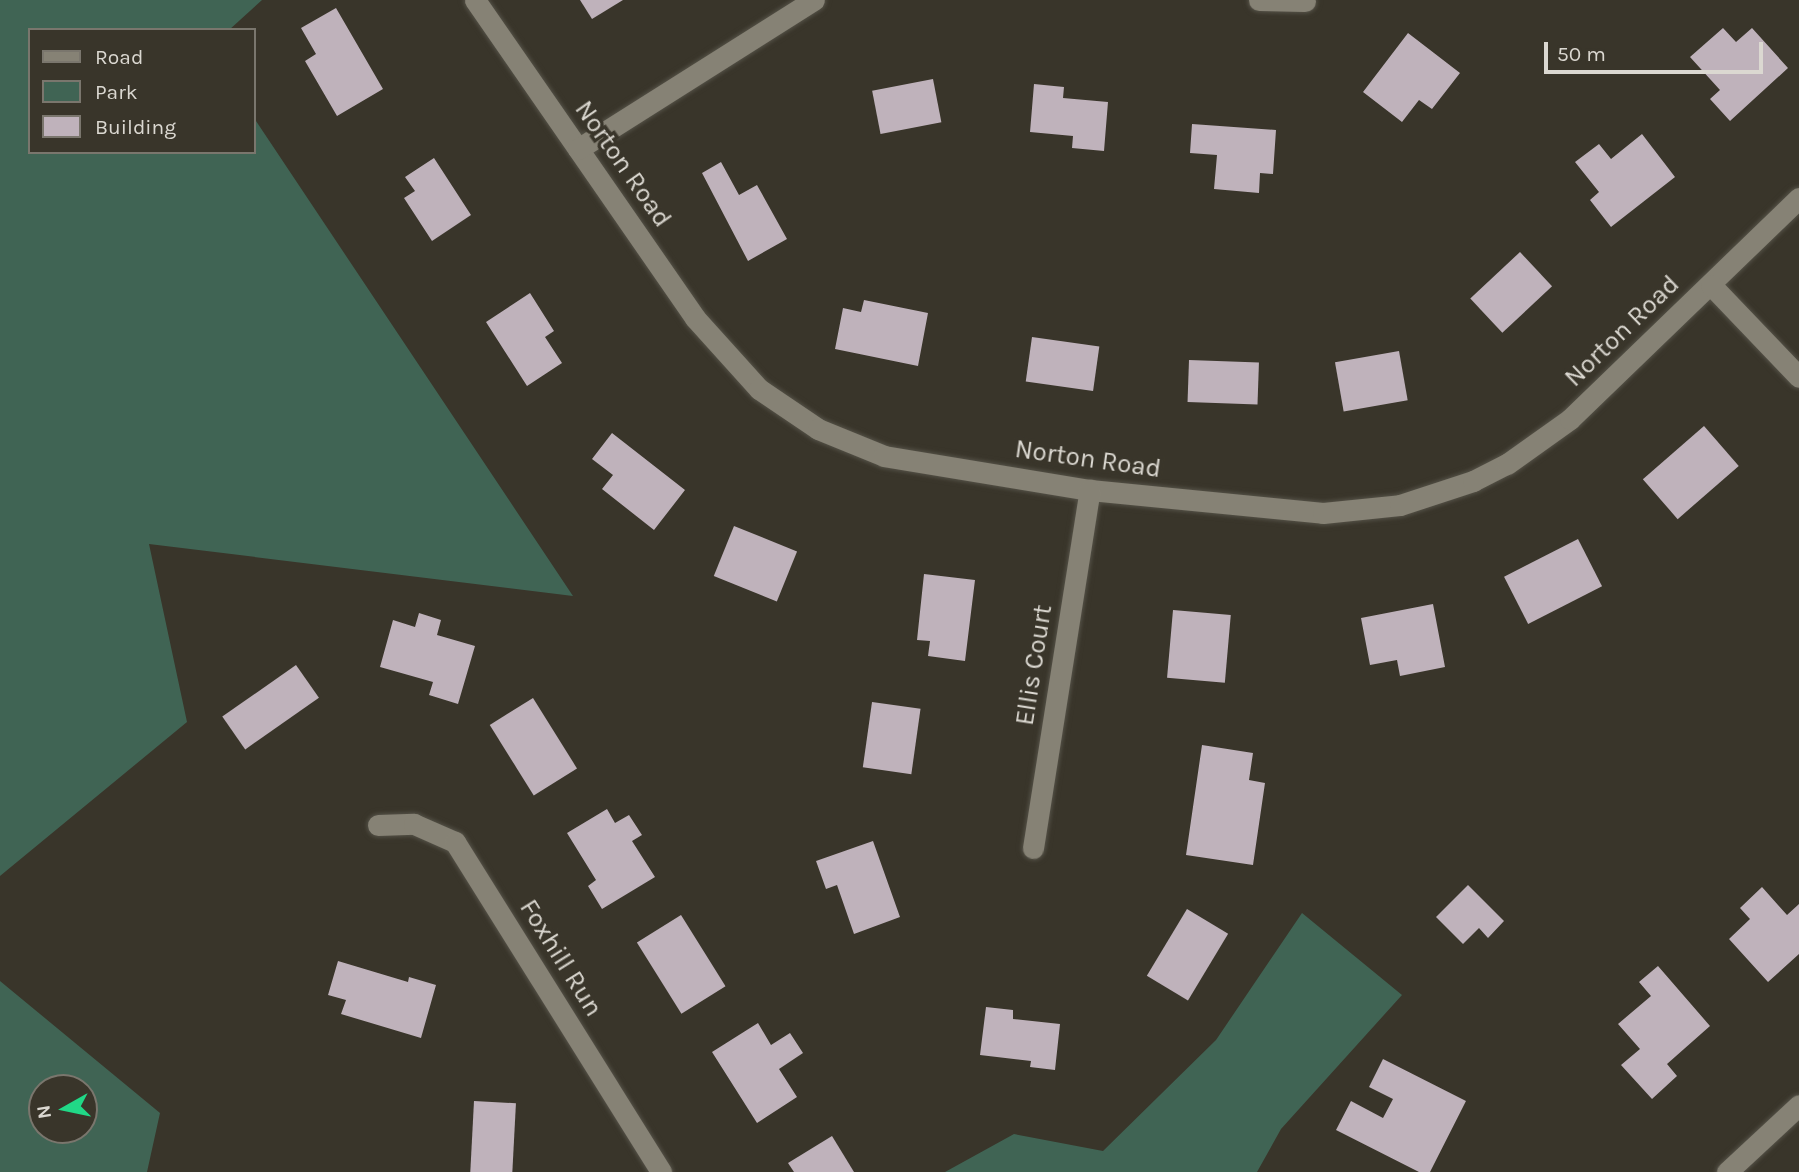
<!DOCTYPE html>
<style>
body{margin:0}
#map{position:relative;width:1799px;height:1172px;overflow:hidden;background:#39352a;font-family:Karla,sans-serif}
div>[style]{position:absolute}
.green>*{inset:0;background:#406454}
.building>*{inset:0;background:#bfb2bb;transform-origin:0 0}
.roads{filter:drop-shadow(0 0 2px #545147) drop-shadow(0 0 2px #545147)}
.minor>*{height:21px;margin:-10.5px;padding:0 10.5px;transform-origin:10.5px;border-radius:10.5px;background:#868275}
span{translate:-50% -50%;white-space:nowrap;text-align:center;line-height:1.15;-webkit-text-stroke:7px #39352a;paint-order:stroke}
.street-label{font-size:26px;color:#dbd8d1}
.legend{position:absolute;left:28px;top:28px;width:228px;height:126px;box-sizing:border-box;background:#39352a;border:2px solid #7a766d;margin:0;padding:9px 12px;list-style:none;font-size:21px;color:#dbd8d1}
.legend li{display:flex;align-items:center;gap:14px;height:35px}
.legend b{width:35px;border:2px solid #7a766d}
.north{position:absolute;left:28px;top:1074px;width:70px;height:70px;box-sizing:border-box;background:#39352a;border:2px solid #7a766d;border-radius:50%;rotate:261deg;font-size:19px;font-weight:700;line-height:28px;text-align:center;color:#dbd8d1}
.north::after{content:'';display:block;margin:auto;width:24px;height:32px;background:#21d887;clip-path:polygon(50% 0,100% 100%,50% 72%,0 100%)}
.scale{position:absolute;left:1544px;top:42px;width:219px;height:32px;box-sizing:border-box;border:4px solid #dbd8d1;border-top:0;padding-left:9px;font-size:21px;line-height:24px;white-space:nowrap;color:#dbd8d1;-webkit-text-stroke:5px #39352a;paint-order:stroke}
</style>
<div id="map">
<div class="green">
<div style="clip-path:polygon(0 0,262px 0,229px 30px,30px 30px,30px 152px,254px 152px,254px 118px,573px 596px,149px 544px,187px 722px,0 876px)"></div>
<div style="clip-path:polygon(1302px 913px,1402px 995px,1281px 1129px,1257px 1172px,945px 1172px,1014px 1134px,1103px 1151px,1216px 1040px)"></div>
<div style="clip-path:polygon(evenodd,0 981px,160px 1113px,147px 1172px,0 1172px,0 981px,84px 1088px,84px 1130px,42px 1130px,42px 1088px,84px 1088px)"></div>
</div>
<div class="building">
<div style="clip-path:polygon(580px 0,623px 0,592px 19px)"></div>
<div style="clip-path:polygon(336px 8px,383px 89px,337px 116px,305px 61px,316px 54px,301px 28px)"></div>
<div style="clip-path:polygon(1723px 28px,1736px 42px,1752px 28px,1788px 68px,1730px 121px,1710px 99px,1720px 90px,1690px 57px)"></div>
<div style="clip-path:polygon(1408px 33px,1460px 73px,1432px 109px,1419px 100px,1402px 122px,1363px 92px)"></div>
<div style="left:933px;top:79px;width:44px;height:62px;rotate:79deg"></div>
<div style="clip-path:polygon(1034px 84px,1064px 87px,1063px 98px,1108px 102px,1104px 151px,1072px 148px,1073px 136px,1030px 132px)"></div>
<div style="clip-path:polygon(1192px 124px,1276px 130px,1273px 174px,1260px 173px,1259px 193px,1214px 189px,1217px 155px,1190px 153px)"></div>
<div style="clip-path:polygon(1642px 134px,1675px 177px,1611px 227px,1590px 200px,1599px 192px,1575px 162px,1599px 144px,1611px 159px)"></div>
<div style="clip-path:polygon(434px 158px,471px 215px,432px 241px,404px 198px,415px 191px,405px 177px)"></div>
<div style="clip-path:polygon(721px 162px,739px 195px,757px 185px,787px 239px,748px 261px,702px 173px)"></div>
<div style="left:1520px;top:252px;width:47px;height:68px;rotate:47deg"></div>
<div style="clip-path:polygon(530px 293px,554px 331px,545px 337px,562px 363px,527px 386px,486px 322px)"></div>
<div style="clip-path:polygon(864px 300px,928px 313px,918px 366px,835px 349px,843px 308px,861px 312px)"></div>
<div style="left:1032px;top:337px;width:68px;height:45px;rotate:8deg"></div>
<div style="left:1399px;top:351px;width:50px;height:65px;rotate:80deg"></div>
<div style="left:1189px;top:360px;width:70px;height:42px;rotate:2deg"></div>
<div style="left:1704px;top:426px;width:53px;height:81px;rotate:49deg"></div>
<div style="clip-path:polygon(612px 433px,685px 490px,654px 530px,602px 489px,613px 475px,592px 459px)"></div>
<div style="left:734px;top:526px;width:68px;height:54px;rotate:22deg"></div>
<div style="left:1578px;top:539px;width:53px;height:83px;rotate:63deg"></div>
<div style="clip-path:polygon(924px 574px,975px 580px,965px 661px,928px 656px,930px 641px,917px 640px)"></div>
<div style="clip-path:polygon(1433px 604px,1445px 667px,1400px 676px,1397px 660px,1370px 665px,1361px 618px)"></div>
<div style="left:1173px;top:610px;width:58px;height:68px;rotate:5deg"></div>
<div style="clip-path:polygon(419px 613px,441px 620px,437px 635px,475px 646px,458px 704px,429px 695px,433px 682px,380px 667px,393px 620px,415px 627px)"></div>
<div style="left:296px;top:665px;width:40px;height:90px;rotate:55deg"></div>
<div style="left:533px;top:698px;width:83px;height:51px;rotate:58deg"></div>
<div style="left:872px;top:702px;width:49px;height:66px;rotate:8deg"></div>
<div style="clip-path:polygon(1202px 745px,1253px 753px,1249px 780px,1265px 783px,1253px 865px,1186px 855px)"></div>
<div style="clip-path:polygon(607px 809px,615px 823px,629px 815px,642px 835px,632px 841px,655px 877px,602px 909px,588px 886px,596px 880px,567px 833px)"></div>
<div style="clip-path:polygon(873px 841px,900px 917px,854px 934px,837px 885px,826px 889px,816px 861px)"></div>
<div style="clip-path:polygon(1468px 885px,1504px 921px,1488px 938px,1479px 928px,1463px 944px,1436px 917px)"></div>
<div style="clip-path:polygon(1762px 887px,1787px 915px,1799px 904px,1799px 954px,1768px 982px,1729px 939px,1750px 919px,1740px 908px)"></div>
<div style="left:1187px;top:909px;width:48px;height:78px;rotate:31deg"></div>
<div style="left:681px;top:915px;width:84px;height:52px;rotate:58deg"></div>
<div style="clip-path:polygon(338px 961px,408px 982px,409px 977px,436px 985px,421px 1038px,341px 1014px,346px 1000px,328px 995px)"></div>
<div style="clip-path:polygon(1658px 966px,1710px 1026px,1667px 1064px,1677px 1076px,1652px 1099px,1621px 1065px,1640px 1049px,1618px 1024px,1651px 996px,1639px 982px)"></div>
<div style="clip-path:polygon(986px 1007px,1013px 1010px,1013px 1019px,1060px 1024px,1055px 1070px,1030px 1067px,1031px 1061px,980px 1055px)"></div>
<div style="clip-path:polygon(758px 1023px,771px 1045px,790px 1033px,803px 1053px,779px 1069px,797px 1097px,757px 1123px,712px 1052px)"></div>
<div style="clip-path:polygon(1383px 1059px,1466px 1101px,1430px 1172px,1419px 1172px,1336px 1130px,1351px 1101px,1383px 1118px,1393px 1099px,1369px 1087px)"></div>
<div style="left:474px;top:1101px;width:42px;height:71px;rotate:3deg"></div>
<div style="clip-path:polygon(832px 1136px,854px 1172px,794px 1172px,788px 1163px)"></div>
</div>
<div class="roads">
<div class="minor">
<div style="left:475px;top:0;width:387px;rotate:55.3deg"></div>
<div style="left:695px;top:318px;width:96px;rotate:48deg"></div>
<div style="left:759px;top:389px;width:71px;rotate:34.1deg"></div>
<div style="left:818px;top:429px;width:71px;rotate:22.2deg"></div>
<div style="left:884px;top:456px;width:209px;rotate:9.4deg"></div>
<div style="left:1090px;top:490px;width:234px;rotate:5.6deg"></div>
<div style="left:1323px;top:513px;width:77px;rotate:-5.9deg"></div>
<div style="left:1400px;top:505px;width:77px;rotate:-18.2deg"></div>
<div style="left:1473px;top:481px;width:38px;rotate:-27deg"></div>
<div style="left:1507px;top:464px;width:77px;rotate:-35.5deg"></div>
<div style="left:1570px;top:419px;width:318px;rotate:-44deg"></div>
<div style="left:1259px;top:0;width:46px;rotate:1.2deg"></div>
<div style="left:578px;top:149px;width:279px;rotate:-32.3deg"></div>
<div style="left:1711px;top:285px;width:127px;rotate:46.3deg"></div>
<div style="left:378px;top:825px;width:36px;rotate:-2deg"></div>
<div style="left:414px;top:824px;width:45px;rotate:23.7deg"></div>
<div style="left:455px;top:842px;width:389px;rotate:58deg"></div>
<div style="left:1033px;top:848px;width:363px;rotate:-81deg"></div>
<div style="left:1727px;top:1172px;width:98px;rotate:-42.9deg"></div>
</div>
</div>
<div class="street-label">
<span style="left:623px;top:164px;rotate:55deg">Norton Road</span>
<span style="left:1622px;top:331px;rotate:-44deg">Norton Road</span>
<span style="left:1088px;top:459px;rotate:8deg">Norton Road</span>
<span style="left:1034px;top:665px;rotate:-81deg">Ellis Court</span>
<span style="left:561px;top:958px;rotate:58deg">Foxhill Run</span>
</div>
<ul class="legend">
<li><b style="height:9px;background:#868275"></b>Road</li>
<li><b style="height:19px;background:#406454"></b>Park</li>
<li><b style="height:19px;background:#bfb2bb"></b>Building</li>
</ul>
<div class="north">N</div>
<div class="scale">50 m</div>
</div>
